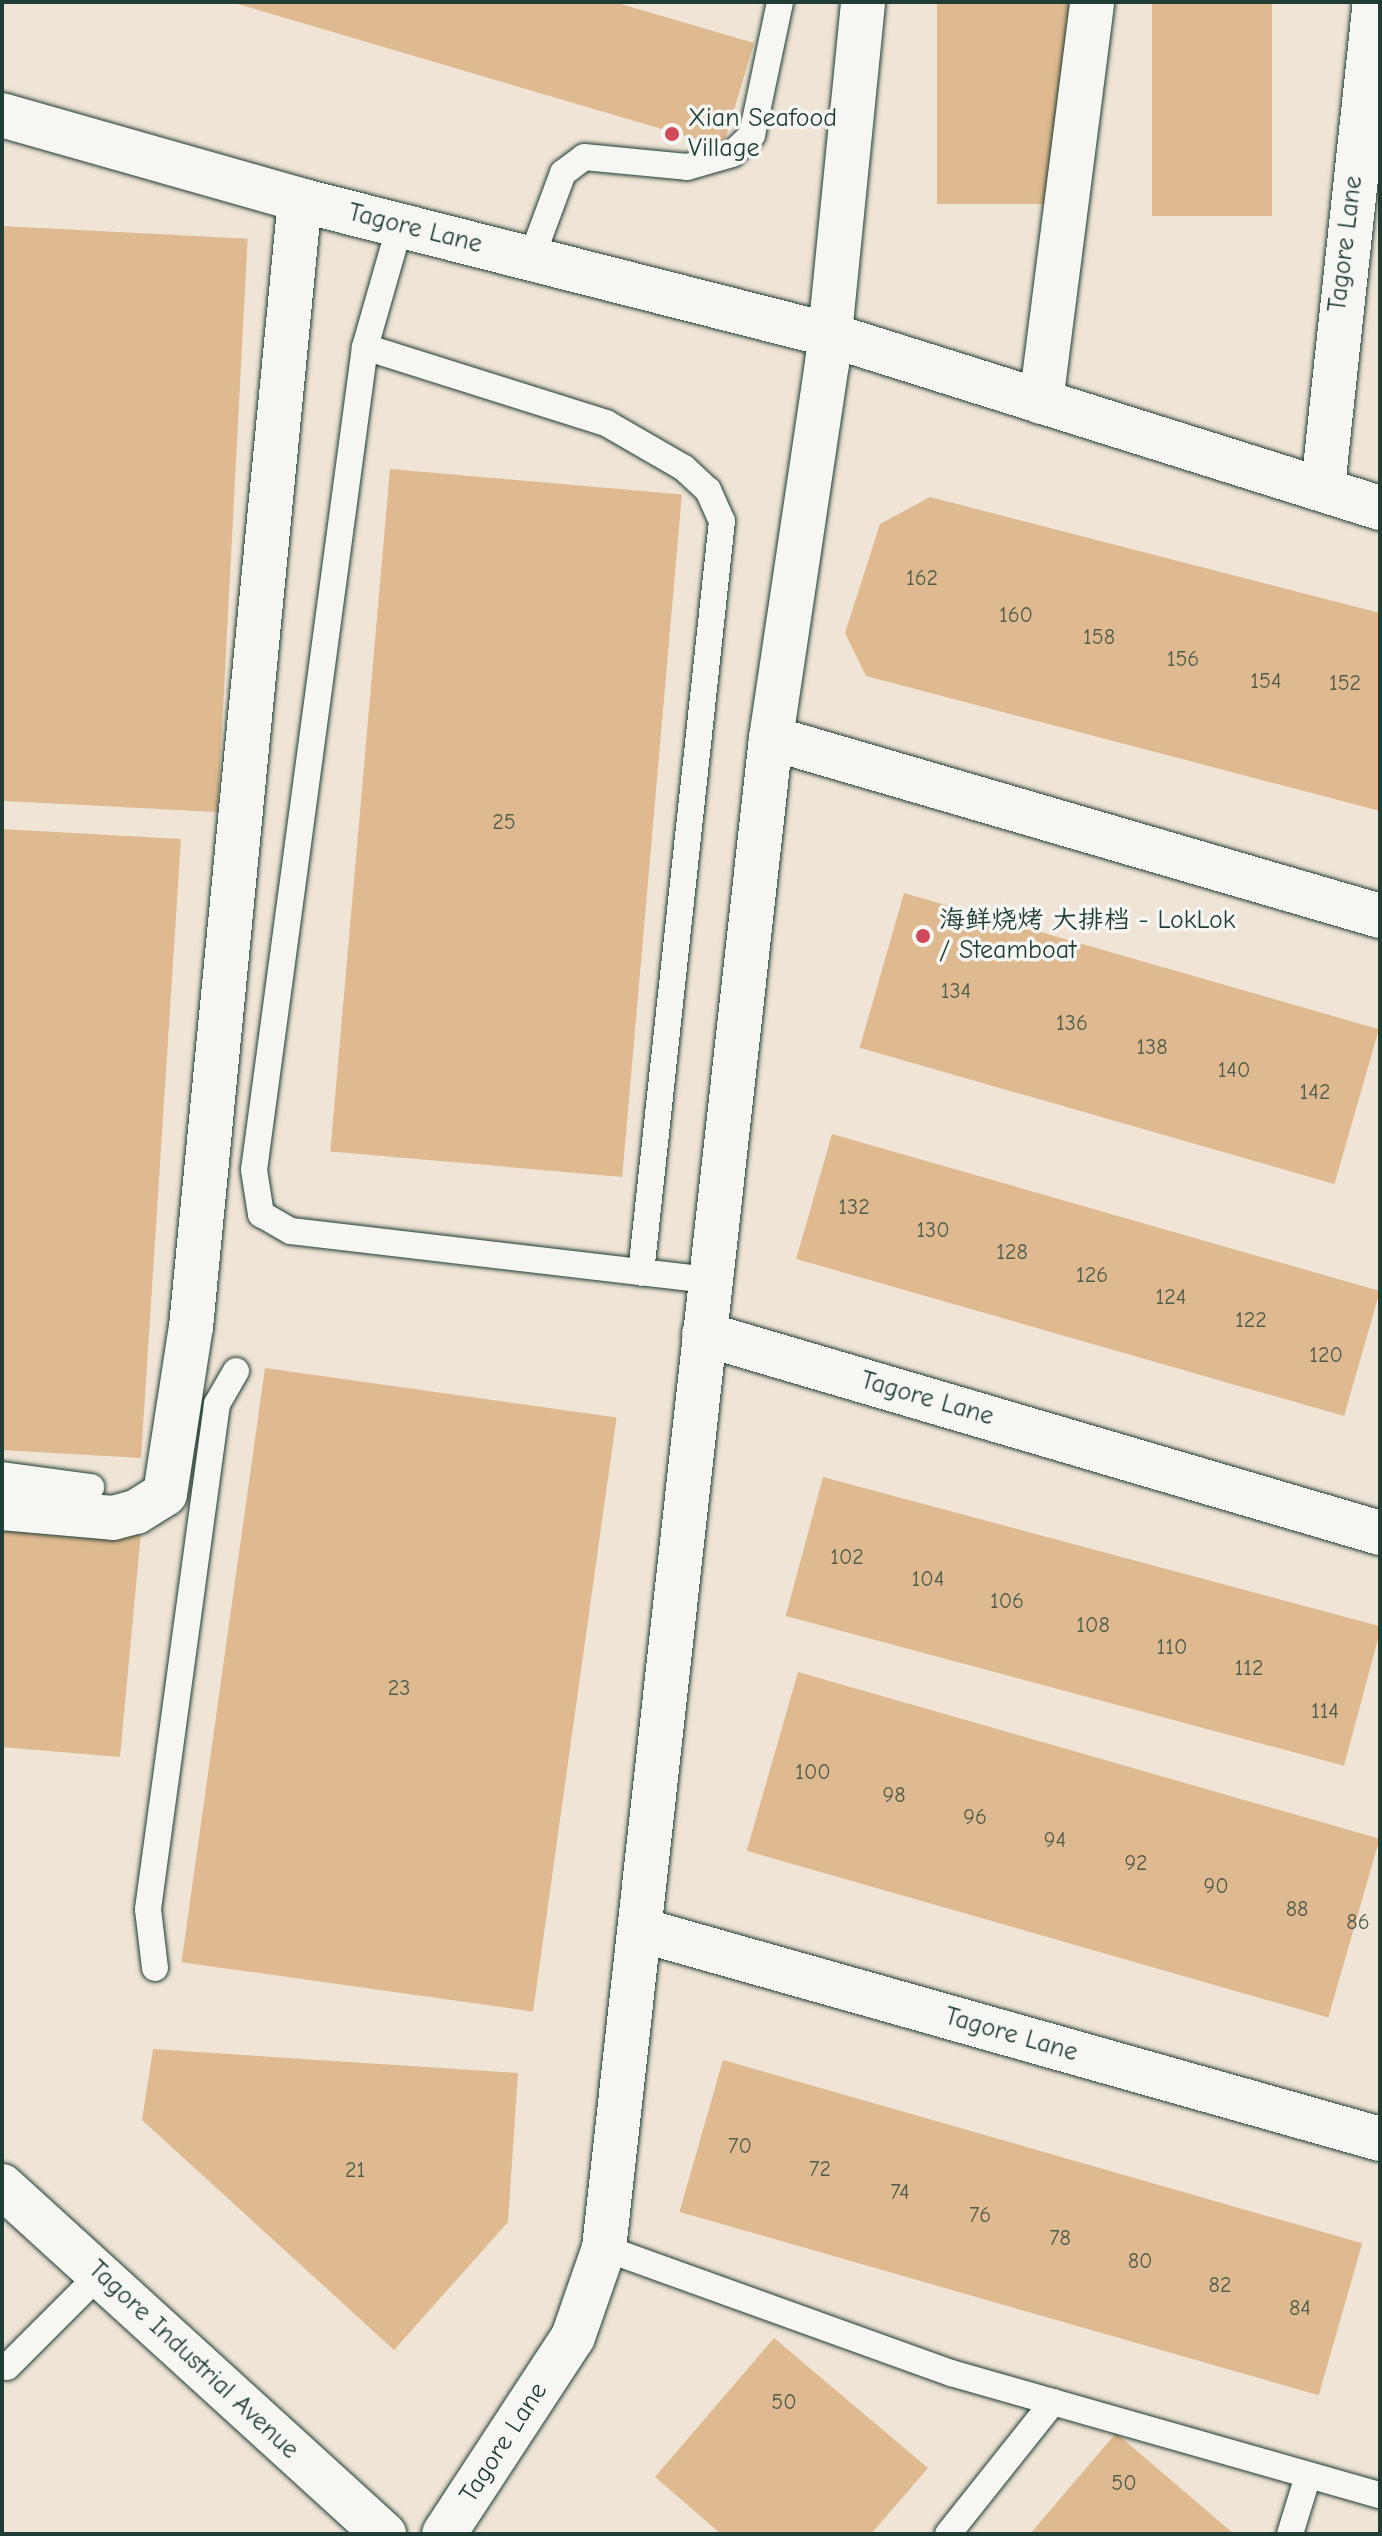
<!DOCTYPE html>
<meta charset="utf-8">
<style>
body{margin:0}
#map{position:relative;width:1382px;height:2536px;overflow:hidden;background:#f6f6f2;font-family:"Comic Neue","LXGW WenKai TC",sans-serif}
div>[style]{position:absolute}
.built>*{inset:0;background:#efe4d5;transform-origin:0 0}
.building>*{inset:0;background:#dfba90;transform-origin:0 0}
.roads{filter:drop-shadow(0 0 2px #1f3d34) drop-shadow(0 0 2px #1f3d34)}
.lane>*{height:26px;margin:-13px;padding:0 13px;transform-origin:13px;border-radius:13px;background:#f6f6f2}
.street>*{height:44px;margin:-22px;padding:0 22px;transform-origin:22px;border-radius:22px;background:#f6f6f2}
.dots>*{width:22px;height:22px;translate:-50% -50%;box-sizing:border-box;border:4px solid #f6f6f2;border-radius:50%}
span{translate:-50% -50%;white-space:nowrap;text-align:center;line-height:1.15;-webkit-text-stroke:7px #f6f6f2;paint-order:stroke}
.number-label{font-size:22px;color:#4f5c4b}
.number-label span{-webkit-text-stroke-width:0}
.poi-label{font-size:26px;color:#1f3d34}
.left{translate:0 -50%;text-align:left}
.street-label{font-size:26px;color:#1f3d34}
.frame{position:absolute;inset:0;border:4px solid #1f3d34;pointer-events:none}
</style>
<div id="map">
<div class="built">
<div style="left:2px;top:2px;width:1378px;height:2532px"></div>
</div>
<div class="building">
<div style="clip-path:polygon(231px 2px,614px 2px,754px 43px,723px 147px)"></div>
<div style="left:937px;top:2px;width:135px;height:202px"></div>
<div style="left:1152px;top:2px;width:120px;height:214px"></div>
<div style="left:2px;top:226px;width:246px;height:574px;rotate:3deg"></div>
<div style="left:390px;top:469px;width:293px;height:685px;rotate:5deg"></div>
<div style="clip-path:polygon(930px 497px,1380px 613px,1380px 811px,866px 676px,845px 633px,880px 524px)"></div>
<div style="clip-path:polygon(2px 829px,181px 839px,141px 1458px,2px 1450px)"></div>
<div style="left:904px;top:893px;width:494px;height:161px;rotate:16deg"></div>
<div style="left:832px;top:1134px;width:570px;height:130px;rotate:16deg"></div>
<div style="left:265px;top:1368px;width:355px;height:600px;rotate:8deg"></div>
<div style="left:823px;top:1477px;width:578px;height:144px;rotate:15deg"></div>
<div style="clip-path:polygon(2px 1520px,141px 1532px,120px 1757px,2px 1747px)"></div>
<div style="left:798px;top:1672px;width:605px;height:186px;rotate:16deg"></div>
<div style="clip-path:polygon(153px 2049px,518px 2073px,508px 2222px,394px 2350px,142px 2120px)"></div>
<div style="left:723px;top:2060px;width:665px;height:158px;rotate:16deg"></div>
<div style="clip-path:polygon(774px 2338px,928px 2468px,871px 2534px,721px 2534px,655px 2477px)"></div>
<div style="clip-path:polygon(1116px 2433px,1234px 2534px,1030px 2534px)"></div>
</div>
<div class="roads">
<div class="lane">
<div style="left:400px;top:225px;width:127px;rotate:106deg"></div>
<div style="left:365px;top:347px;width:830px;rotate:97.68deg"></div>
<div style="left:254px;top:1170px;width:45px;rotate:81deg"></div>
<div style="left:261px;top:1214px;width:34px;rotate:30deg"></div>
<div style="left:291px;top:1231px;width:422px;rotate:6.7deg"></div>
<div style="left:531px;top:259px;width:92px;rotate:-69.6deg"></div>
<div style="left:563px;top:173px;width:26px;rotate:-37deg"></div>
<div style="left:584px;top:157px;width:103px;rotate:5.5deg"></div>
<div style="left:687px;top:167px;width:47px;rotate:-16.1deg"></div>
<div style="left:732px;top:154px;width:28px;rotate:-44deg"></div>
<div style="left:752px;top:135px;width:136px;rotate:-78.1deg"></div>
<div style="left:365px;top:347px;width:253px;rotate:17.5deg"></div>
<div style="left:606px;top:423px;width:90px;rotate:30deg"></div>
<div style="left:684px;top:468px;width:33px;rotate:43deg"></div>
<div style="left:708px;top:490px;width:34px;rotate:66deg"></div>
<div style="left:722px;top:521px;width:756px;rotate:96.15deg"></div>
<div style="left:2px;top:1475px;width:90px;rotate:7.7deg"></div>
<div style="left:155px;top:1968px;width:59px;rotate:-96.8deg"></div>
<div style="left:148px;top:1909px;width:510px;rotate:-82.22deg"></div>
<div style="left:217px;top:1404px;width:38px;rotate:-60deg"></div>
<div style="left:604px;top:2248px;width:369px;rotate:19.8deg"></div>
<div style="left:951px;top:2373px;width:446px;rotate:15.9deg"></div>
<div style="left:7px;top:2367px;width:132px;rotate:-45deg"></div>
<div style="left:948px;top:2534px;width:169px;rotate:-51.5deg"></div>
<div style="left:1290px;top:2534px;width:61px;rotate:-72.8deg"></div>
</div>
<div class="street">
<div style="left:2px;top:115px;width:310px;rotate:15.9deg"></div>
<div style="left:300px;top:200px;width:547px;rotate:14.29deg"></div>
<div style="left:830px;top:335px;width:577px;rotate:17.46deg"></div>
<div style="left:1041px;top:402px;width:403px;rotate:-82.7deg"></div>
<div style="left:1323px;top:487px;width:488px;rotate:-83.9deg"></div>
<div style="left:771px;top:738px;width:634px;rotate:16.29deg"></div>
<div style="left:704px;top:1334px;width:705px;rotate:16.4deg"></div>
<div style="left:2px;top:1508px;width:111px;rotate:5.1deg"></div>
<div style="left:113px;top:1518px;width:24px;rotate:-15deg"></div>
<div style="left:136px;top:1512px;width:34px;rotate:-32deg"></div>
<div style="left:165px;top:1494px;width:169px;rotate:-81.2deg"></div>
<div style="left:191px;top:1327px;width:1132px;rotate:-84.48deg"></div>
<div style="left:641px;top:1930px;width:768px;rotate:15.79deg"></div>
<div style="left:2px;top:2186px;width:517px;rotate:42.33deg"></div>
<div style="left:444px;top:2534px;width:235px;rotate:-56.8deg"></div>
<div style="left:573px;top:2337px;width:94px;rotate:-70.8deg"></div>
<div style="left:604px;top:2248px;width:1519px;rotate:-83.69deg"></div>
<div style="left:771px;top:738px;width:378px;rotate:-81.5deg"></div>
<div style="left:827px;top:364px;width:364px;rotate:-84.3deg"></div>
</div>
</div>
<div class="dots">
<div style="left:672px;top:134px;background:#d1495b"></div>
<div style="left:923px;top:936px;background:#d1495b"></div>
</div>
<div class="number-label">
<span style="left:922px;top:579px">162</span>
<span style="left:1016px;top:616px">160</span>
<span style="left:1099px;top:638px">158</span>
<span style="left:1183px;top:660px">156</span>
<span style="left:1266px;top:682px">154</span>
<span style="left:1345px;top:684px">152</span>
<span style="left:504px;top:823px">25</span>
<span style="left:956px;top:992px">134</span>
<span style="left:1072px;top:1024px">136</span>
<span style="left:1152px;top:1048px">138</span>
<span style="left:1234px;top:1071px">140</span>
<span style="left:1315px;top:1093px">142</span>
<span style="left:854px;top:1208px">132</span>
<span style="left:933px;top:1231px">130</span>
<span style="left:1012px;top:1253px">128</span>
<span style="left:1092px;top:1276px">126</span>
<span style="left:1171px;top:1298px">124</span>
<span style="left:1251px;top:1321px">122</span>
<span style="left:1326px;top:1356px">120</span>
<span style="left:847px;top:1558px">102</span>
<span style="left:928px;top:1580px">104</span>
<span style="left:1007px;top:1602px">106</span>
<span style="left:1093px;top:1626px">108</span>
<span style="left:1172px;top:1648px">110</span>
<span style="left:1249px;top:1669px">112</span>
<span style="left:399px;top:1689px">23</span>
<span style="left:1325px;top:1712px">114</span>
<span style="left:813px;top:1773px">100</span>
<span style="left:894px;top:1796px">98</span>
<span style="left:975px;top:1818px">96</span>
<span style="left:1055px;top:1841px">94</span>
<span style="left:1136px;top:1864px">92</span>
<span style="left:1216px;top:1887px">90</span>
<span style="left:1297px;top:1910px">88</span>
<span style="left:1358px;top:1923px">86</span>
<span style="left:740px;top:2147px">70</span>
<span style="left:820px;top:2170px">72</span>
<span style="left:355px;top:2171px">21</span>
<span style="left:900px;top:2193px">74</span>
<span style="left:980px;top:2216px">76</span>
<span style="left:1060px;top:2239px">78</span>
<span style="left:1140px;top:2262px">80</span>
<span style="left:1220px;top:2286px">82</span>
<span style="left:1300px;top:2309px">84</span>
<span style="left:784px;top:2403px">50</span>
<span style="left:1124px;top:2484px">50</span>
</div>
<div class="poi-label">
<span class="left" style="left:688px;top:134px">Xian Seafood<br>Village</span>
<span class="left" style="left:939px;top:936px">海鲜烧烤 大排档 - LokLok<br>/ Steamboat</span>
</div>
<div class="street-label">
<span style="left:415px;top:229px;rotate:14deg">Tagore Lane</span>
<span style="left:1346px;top:244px;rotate:-83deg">Tagore Lane</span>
<span style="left:927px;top:1399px;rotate:16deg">Tagore Lane</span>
<span style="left:1011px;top:2035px;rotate:16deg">Tagore Lane</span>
<span style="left:193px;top:2360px;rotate:43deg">Tagore Industrial Avenue</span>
<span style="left:504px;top:2443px;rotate:-57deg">Tagore Lane</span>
</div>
<div class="frame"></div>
</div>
